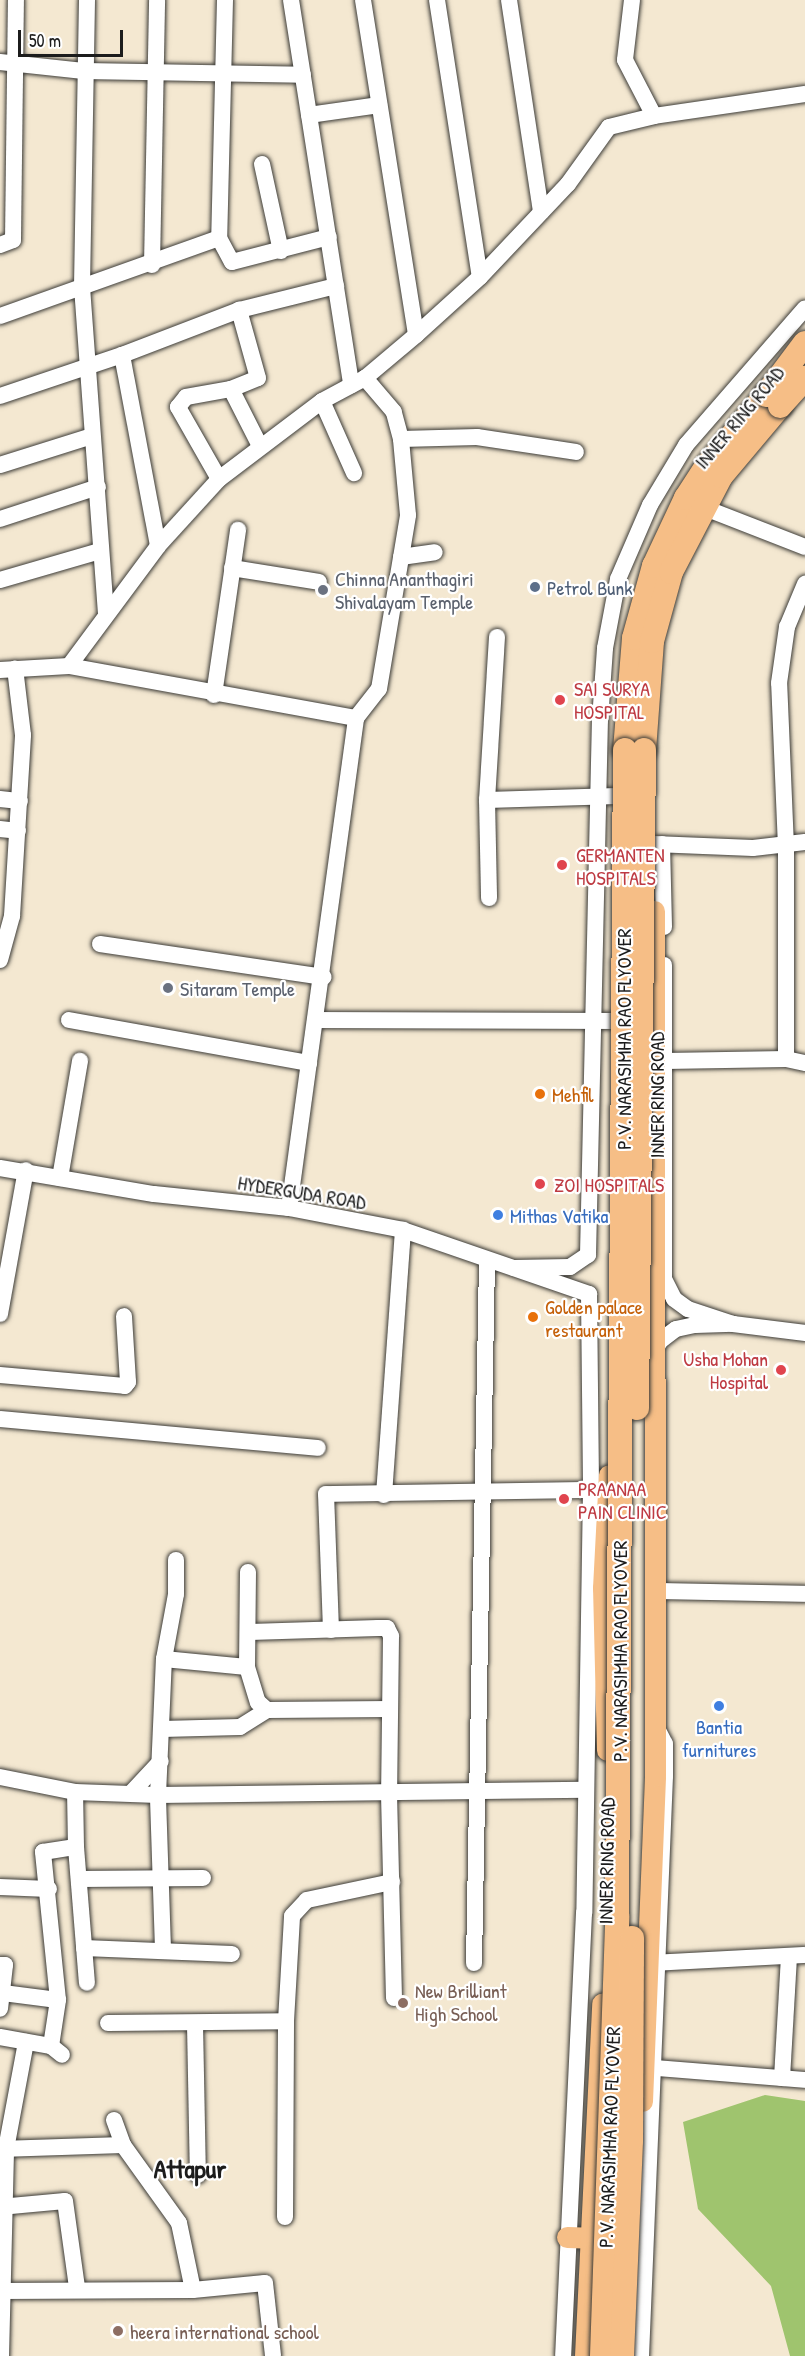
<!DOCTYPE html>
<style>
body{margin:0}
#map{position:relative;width:805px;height:2356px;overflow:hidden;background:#f4e8d1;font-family:"Patrick Hand",sans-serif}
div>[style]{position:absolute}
.green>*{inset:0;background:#9fc46e}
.roads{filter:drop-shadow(0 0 2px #3c3b37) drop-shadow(0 0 2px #3c3b37)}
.minor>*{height:16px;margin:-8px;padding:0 8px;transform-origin:8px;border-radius:8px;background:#fff}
.major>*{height:21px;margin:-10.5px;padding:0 10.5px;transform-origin:10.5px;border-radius:10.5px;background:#f6be86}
.highway>*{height:24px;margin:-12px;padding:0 12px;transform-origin:12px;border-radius:12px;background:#f6be86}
.bridges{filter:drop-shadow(0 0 2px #3c3b37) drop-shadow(0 0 2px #3c3b37)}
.highway-bridge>*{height:24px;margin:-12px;padding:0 12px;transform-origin:12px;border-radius:12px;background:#f6be86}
.dots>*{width:16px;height:16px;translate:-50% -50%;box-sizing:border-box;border:3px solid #fff;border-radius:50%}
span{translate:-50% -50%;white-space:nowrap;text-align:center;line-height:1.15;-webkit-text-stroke:4.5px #fff;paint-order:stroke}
.street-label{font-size:20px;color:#1c1c1c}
.worship-label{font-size:20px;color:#5b616d}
.left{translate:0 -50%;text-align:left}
.service-label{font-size:20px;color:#4e5e75}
.health-label{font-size:20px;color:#be3a42}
.right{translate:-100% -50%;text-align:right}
.food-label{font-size:20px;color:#c56008}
.shop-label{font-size:20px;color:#366cbe}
.education-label{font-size:20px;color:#785e54}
.district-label{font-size:26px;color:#1c1c1c;font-weight:700}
.scale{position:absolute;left:18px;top:30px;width:105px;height:27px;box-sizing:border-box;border:3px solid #1c1c1c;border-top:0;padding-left:8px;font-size:18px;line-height:21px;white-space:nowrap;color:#1c1c1c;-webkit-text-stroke:4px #fff;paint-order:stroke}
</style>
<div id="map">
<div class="green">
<div style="clip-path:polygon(765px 2095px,805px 2101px,805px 2356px,790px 2356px,771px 2286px,698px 2209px,683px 2122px)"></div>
</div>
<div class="roads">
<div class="minor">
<div style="left:87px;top:0;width:287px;rotate:91deg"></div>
<div style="left:82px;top:287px;width:326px;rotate:85.8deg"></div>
<div style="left:225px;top:0;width:238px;rotate:91.4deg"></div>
<div style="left:219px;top:238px;width:27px;rotate:62deg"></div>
<div style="left:232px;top:262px;width:100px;rotate:-14.5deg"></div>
<div style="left:291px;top:0;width:390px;rotate:81.1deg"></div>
<div style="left:363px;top:0;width:339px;rotate:81deg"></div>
<div style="left:437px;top:0;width:280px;rotate:81.2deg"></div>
<div style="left:509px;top:0;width:214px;rotate:81.4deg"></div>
<div style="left:632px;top:0;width:60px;rotate:96.7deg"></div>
<div style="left:625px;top:60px;width:63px;rotate:62.6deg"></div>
<div style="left:0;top:62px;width:84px;rotate:6.1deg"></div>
<div style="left:84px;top:71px;width:219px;rotate:1deg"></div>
<div style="left:309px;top:115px;width:71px;rotate:-8.1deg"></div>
<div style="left:262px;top:164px;width:89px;rotate:77.7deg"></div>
<div style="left:0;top:245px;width:14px;rotate:-21deg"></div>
<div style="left:13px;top:240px;width:240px;rotate:-89.3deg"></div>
<div style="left:152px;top:265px;width:265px;rotate:-88.9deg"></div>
<div style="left:0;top:316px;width:232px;rotate:-19.6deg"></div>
<div style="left:122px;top:355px;width:194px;rotate:79.3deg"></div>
<div style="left:231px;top:389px;width:64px;rotate:63deg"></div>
<div style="left:0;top:396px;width:129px;rotate:-18.6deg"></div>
<div style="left:122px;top:355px;width:125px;rotate:-21deg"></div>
<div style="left:239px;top:310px;width:100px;rotate:-13.9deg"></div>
<div style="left:322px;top:401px;width:79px;rotate:66deg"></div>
<div style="left:401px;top:439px;width:76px;rotate:-1.5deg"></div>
<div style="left:477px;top:437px;width:100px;rotate:8.6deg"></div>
<div style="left:0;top:465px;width:96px;rotate:-17.5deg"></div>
<div style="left:219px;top:479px;width:83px;rotate:-119.7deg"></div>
<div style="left:178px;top:407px;width:13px;rotate:-51deg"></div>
<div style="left:186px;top:397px;width:46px;rotate:-10.1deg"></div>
<div style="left:231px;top:389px;width:29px;rotate:-22deg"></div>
<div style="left:258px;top:378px;width:71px;rotate:-105.6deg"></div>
<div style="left:705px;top:508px;width:107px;rotate:21.3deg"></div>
<div style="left:0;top:519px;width:103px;rotate:-18.1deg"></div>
<div style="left:401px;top:557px;width:34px;rotate:-8deg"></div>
<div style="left:232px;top:568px;width:88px;rotate:9.1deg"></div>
<div style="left:0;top:580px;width:104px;rotate:-16.2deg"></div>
<div style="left:497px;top:637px;width:163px;rotate:93.5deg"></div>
<div style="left:487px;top:800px;width:130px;rotate:-1.8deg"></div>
<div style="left:69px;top:666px;width:149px;rotate:-53.4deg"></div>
<div style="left:158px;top:546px;width:91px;rotate:-47.7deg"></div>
<div style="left:219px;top:479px;width:129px;rotate:-37.1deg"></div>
<div style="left:322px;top:401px;width:49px;rotate:-28.1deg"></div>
<div style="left:365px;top:378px;width:67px;rotate:-40.1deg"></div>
<div style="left:416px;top:335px;width:86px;rotate:-42.2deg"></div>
<div style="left:480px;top:277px;width:128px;rotate:-46.6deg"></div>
<div style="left:568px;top:184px;width:70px;rotate:-54.3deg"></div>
<div style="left:609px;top:127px;width:46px;rotate:-13.7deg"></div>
<div style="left:654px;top:116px;width:153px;rotate:-8.3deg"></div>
<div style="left:0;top:670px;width:69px;rotate:-3.3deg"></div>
<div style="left:69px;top:666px;width:292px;rotate:10.3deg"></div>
<div style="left:356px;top:718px;width:37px;rotate:-52deg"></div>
<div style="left:379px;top:689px;width:176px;rotate:-80.5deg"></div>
<div style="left:408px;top:515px;width:76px;rotate:-95.3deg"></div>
<div style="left:401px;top:439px;width:28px;rotate:-105deg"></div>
<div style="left:394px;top:412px;width:45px;rotate:-130.5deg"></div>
<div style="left:214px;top:695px;width:167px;rotate:-81.7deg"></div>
<div style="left:0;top:799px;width:20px;rotate:6deg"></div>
<div style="left:487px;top:800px;width:98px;rotate:88.8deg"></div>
<div style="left:0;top:829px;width:18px;rotate:6deg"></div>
<div style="left:654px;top:844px;width:99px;rotate:2.3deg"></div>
<div style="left:753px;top:848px;width:52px;rotate:-6.6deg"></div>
<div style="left:662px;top:844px;width:83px;rotate:88.6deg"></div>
<div style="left:100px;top:944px;width:226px;rotate:8.4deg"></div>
<div style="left:0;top:960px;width:46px;rotate:-74.7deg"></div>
<div style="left:12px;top:916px;width:181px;rotate:-86.5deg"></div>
<div style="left:23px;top:735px;width:67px;rotate:-96.8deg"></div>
<div style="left:664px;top:965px;width:314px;rotate:90deg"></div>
<div style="left:664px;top:1279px;width:22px;rotate:63deg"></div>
<div style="left:674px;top:1299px;width:17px;rotate:36deg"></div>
<div style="left:688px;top:1309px;width:47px;rotate:18.4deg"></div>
<div style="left:69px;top:1020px;width:244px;rotate:10.2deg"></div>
<div style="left:316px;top:1020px;width:296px;rotate:0.2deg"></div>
<div style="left:786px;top:1059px;width:212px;rotate:-90deg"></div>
<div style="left:786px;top:847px;width:164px;rotate:-92.4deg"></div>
<div style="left:779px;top:683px;width:57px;rotate:-81.9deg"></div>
<div style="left:787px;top:627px;width:47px;rotate:-67.3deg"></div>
<div style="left:665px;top:1061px;width:121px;rotate:-0.9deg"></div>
<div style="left:786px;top:1059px;width:19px;rotate:12deg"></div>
<div style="left:0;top:1168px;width:156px;rotate:9.6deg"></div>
<div style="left:154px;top:1194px;width:136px;rotate:5.9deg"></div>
<div style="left:289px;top:1208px;width:116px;rotate:10.9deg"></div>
<div style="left:403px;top:1230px;width:197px;rotate:19deg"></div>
<div style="left:589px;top:1294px;width:196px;rotate:89.4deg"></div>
<div style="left:591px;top:1490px;width:423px;rotate:90.9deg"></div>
<div style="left:584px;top:1913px;width:443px;rotate:92.7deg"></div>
<div style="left:60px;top:1178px;width:119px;rotate:-80.3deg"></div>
<div style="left:289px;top:1208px;width:495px;rotate:-82.2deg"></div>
<div style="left:514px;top:1268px;width:56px;rotate:-1deg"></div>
<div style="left:570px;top:1267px;width:22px;rotate:-34deg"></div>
<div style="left:588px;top:1255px;width:535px;rotate:-88.72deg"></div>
<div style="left:600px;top:720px;width:72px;rotate:-86deg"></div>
<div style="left:605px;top:648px;width:70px;rotate:-79.3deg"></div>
<div style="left:618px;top:579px;width:81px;rotate:-66.6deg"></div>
<div style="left:650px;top:505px;width:70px;rotate:-59deg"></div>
<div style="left:686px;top:445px;width:181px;rotate:-49deg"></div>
<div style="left:0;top:1314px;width:146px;rotate:-79.8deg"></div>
<div style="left:654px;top:1352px;width:13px;rotate:-61deg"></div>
<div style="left:660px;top:1341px;width:20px;rotate:-37deg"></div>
<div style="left:676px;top:1329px;width:19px;rotate:-12deg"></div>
<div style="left:695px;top:1325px;width:38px;rotate:-2deg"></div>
<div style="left:733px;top:1324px;width:73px;rotate:7.1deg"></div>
<div style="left:0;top:1375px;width:125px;rotate:5deg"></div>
<div style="left:125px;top:1386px;width:5px;rotate:-53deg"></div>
<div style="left:128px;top:1382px;width:66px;rotate:-93.5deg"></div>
<div style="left:0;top:1419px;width:319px;rotate:5.2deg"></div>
<div style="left:384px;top:1495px;width:266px;rotate:-85.9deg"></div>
<div style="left:654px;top:1591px;width:151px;rotate:1.1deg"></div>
<div style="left:331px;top:1630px;width:136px;rotate:-92.1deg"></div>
<div style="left:326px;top:1494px;width:265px;rotate:-0.9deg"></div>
<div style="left:250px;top:1632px;width:128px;rotate:-1.8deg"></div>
<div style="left:378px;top:1628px;width:9px"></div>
<div style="left:387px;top:1628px;width:9px;rotate:63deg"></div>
<div style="left:391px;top:1636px;width:158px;rotate:90.7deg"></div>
<div style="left:389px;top:1794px;width:204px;rotate:88.6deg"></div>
<div style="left:164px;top:1659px;width:83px;rotate:5.5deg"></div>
<div style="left:247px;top:1667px;width:37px;rotate:73deg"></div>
<div style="left:258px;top:1702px;width:12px;rotate:42deg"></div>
<div style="left:267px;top:1710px;width:123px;rotate:-0.5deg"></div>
<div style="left:247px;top:1667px;width:95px;rotate:-89.4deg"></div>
<div style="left:162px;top:1729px;width:78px;rotate:-1.5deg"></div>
<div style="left:240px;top:1727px;width:32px;rotate:-32deg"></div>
<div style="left:0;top:1777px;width:76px;rotate:11.3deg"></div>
<div style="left:75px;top:1792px;width:83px;rotate:2.1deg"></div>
<div style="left:158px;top:1795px;width:428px;rotate:-0.7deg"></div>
<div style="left:132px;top:1792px;width:42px;rotate:-46.9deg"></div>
<div style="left:76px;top:1847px;width:136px;rotate:85.4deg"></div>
<div style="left:79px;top:1879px;width:124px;rotate:-0.5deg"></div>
<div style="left:0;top:1887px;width:49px;rotate:2.3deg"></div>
<div style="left:84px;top:1948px;width:148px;rotate:2.3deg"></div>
<div style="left:163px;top:1949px;width:154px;rotate:-91.9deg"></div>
<div style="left:158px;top:1795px;width:136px;rotate:-87.5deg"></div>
<div style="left:164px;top:1659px;width:66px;rotate:-79.5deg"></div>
<div style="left:176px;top:1594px;width:34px;rotate:-90deg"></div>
<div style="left:474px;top:1963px;width:701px;rotate:-88.94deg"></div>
<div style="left:650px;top:1963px;width:155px;rotate:-3deg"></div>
<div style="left:0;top:1965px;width:5px"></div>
<div style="left:5px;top:1965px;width:44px;rotate:96.5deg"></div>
<div style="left:3px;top:1993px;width:55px;rotate:7.3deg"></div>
<div style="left:108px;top:2023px;width:178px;rotate:-0.6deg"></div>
<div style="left:195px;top:2024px;width:151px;rotate:88.9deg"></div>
<div style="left:0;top:2037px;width:52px;rotate:10deg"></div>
<div style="left:51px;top:2046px;width:14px;rotate:39deg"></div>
<div style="left:51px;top:2046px;width:47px;rotate:-81.3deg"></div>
<div style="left:58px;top:2000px;width:149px;rotate:-95.8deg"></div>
<div style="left:43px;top:1852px;width:33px;rotate:-9deg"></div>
<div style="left:76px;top:1847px;width:55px;rotate:-91deg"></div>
<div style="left:644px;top:2067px;width:162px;rotate:4.6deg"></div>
<div style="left:782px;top:2078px;width:121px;rotate:-86.7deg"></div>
<div style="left:114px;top:2120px;width:27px;rotate:70deg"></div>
<div style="left:123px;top:2145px;width:96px;rotate:54.3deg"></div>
<div style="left:179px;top:2223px;width:68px;rotate:78.2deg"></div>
<div style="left:0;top:2149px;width:123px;rotate:-1.9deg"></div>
<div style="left:0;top:2207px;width:65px;rotate:-5.3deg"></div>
<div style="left:65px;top:2201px;width:88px;rotate:82.1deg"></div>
<div style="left:285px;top:2217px;width:196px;rotate:-89.7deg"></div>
<div style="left:286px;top:2021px;width:105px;rotate:-86.7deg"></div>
<div style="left:292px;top:1916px;width:22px;rotate:-47deg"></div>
<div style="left:307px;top:1900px;width:87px;rotate:-12deg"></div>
<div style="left:0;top:2291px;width:193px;rotate:-0.3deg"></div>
<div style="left:193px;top:2290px;width:72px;rotate:-5.6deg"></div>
<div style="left:265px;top:2283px;width:73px;rotate:83.7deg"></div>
<div style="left:1px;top:2356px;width:207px;rotate:-88.6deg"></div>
<div style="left:6px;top:2149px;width:109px;rotate:-79.4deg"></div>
<div style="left:641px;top:2356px;width:580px;rotate:-87.63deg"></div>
<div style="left:665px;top:1776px;width:32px;rotate:-90deg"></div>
<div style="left:665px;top:1744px;width:22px;rotate:-117deg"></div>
</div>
<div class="major">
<div style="left:607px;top:1750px;width:162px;rotate:-91.4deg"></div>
<div style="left:603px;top:1588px;width:113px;rotate:-87deg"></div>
<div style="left:642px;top:2101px;width:325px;rotate:-87.7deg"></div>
<div style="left:655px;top:1776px;width:865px;rotate:-90.07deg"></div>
<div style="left:567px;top:2237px;width:23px;rotate:2deg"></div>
<div style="left:585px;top:2356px;width:353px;rotate:-87.2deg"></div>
</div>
<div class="highway">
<div style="left:625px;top:750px;width:112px;rotate:-85.4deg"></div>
<div style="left:634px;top:638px;width:75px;rotate:-74.5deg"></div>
<div style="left:654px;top:566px;width:75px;rotate:-64.8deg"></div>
<div style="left:686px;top:498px;width:38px;rotate:-57deg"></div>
<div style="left:707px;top:466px;width:92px;rotate:-50.3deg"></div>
<div style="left:644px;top:750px;width:109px;rotate:-85.8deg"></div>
<div style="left:652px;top:641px;width:72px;rotate:-74.6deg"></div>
<div style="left:671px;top:572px;width:108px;rotate:-62.5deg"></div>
<div style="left:721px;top:476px;width:92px;rotate:-49.9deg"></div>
</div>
</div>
<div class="bridges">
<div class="highway-bridge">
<div style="left:766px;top:395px;width:65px;rotate:-53.1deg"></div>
<div style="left:780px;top:406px;width:38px;rotate:-48deg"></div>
<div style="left:637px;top:1408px;width:658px;rotate:-89.39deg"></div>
<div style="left:602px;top:2356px;width:440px;rotate:-88deg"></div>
<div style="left:617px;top:1916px;width:1166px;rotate:-89.61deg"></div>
<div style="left:622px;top:2356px;width:216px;rotate:-87.6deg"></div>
<div style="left:631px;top:2140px;width:202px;rotate:-89.7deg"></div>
</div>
</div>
<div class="dots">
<div style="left:535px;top:587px;background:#5c6f8a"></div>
<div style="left:323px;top:590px;background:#6b7280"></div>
<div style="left:560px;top:700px;background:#e0444e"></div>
<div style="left:562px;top:865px;background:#e0444e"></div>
<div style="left:168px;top:988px;background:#6b7280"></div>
<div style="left:540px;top:1094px;background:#e8710a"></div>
<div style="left:540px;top:1184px;background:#e0444e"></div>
<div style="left:498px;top:1215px;background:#3f7fe0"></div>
<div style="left:533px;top:1317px;background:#e8710a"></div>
<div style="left:781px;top:1370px;background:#e0444e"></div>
<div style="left:564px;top:1499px;background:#e0444e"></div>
<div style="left:719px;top:1706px;background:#3f7fe0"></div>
<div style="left:403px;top:2003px;background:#8d6e63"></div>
<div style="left:118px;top:2331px;background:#8d6e63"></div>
</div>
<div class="street-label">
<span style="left:739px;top:417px;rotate:-50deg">INNER RING ROAD</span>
<span style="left:623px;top:1039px;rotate:-90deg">P.V. NARASIMHA RAO FLYOVER</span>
<span style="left:656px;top:1095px;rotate:-90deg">INNER RING ROAD</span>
<span style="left:302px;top:1192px;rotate:9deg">HYDERGUDA ROAD</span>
<span style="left:619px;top:1651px;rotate:-90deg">P.V. NARASIMHA RAO FLYOVER</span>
<span style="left:606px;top:1861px;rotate:-89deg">INNER RING ROAD</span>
<span style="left:609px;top:2137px;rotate:-88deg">P.V. NARASIMHA RAO FLYOVER</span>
</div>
<div class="worship-label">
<span class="left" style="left:335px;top:590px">Chinna Ananthagiri<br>Shivalayam Temple</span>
<span class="left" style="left:180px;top:988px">Sitaram Temple</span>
</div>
<div class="service-label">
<span class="left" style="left:547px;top:587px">Petrol Bunk</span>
</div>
<div class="health-label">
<span class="left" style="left:574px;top:700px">SAI SURYA<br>HOSPITAL</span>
<span class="left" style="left:576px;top:866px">GERMANTEN<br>HOSPITALS</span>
<span class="left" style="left:554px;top:1184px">ZOI HOSPITALS</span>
<span class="right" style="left:768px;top:1370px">Usha Mohan<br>Hospital</span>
<span class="left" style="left:578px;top:1500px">PRAANAA<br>PAIN CLINIC</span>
</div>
<div class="food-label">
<span class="left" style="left:552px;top:1094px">Mehfil</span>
<span class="left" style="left:545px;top:1318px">Golden palace<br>restaurant</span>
</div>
<div class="shop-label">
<span class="left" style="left:510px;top:1215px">Mithas Vatika</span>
<span style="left:719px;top:1738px">Bantia<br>furnitures</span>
</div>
<div class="education-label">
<span class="left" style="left:415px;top:2002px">New Brilliant<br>High School</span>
<span class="left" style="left:130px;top:2331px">heera international school</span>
</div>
<div class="district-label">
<span style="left:190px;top:2169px">Attapur</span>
</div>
<div class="scale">50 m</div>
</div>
